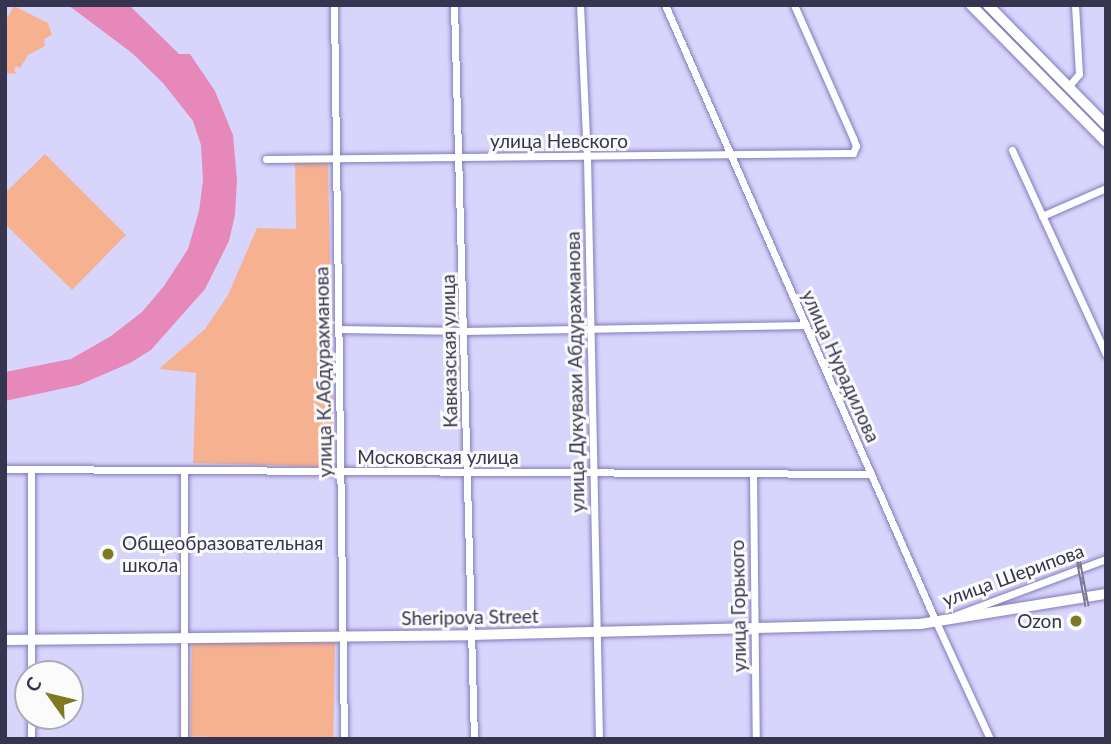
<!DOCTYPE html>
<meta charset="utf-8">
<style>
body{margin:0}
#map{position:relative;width:1111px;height:744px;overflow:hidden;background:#d8d5fd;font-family:Lato,sans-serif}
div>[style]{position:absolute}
.green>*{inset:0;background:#f6b290;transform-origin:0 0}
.water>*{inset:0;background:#e689ba}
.roads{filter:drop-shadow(0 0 2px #827cb9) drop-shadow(0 0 2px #827cb9)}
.minor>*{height:7px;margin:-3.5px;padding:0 3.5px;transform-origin:3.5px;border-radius:3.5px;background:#fff}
.major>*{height:10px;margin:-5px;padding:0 5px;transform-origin:5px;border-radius:5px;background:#fff}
.rail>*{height:5px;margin-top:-2.5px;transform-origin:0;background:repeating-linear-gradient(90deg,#fbfbfb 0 8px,#7a7797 0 16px);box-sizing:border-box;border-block:2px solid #7a7797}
.dots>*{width:19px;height:19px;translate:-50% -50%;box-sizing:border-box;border:4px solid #fbfbfb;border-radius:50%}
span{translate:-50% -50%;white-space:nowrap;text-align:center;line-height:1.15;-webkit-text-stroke:6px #fbfbfb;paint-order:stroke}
.street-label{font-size:19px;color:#36344e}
.poi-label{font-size:19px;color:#36344e}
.left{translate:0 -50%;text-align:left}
.right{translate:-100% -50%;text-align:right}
.frame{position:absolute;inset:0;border:7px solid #36344e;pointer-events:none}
.north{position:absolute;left:14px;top:660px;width:70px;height:70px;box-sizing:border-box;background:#fbfbfb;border:2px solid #acabb6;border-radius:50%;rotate:304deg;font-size:19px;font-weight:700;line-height:28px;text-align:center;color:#36344e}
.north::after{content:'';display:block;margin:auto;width:24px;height:32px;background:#7d7a21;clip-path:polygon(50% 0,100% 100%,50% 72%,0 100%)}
</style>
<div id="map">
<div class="green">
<div style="clip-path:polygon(14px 6px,48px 23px,52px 35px,44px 39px,45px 46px,28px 55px,20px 68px,16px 66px,14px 70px,17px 74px,5px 73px,5px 21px)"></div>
<div style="clip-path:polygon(45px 154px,126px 235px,72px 290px,5px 224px,5px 193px)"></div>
<div style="clip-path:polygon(295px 163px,328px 163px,334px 462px,330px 467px,193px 463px,196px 373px,159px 369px,205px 329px,228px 295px,257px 228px,296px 229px)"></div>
<div style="left:335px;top:643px;width:96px;height:143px;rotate:91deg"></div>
</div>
<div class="water">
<div style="clip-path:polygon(68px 5px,129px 5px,179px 54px,190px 54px,215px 91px,233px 135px,237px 180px,235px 215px,229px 241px,205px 289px,151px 350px,130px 363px,79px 385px,5px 401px,5px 372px,71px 359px,111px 336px,142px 312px,164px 286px,188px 249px,199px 211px,203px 180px,201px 145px,193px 121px,163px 83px,132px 53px)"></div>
</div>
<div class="roads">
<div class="minor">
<div style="left:334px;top:5px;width:734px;rotate:89.22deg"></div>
<div style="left:454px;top:5px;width:734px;rotate:88.44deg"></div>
<div style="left:580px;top:5px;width:152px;rotate:87.4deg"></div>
<div style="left:587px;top:157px;width:582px;rotate:88.82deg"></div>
<div style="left:665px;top:5px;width:674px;rotate:66.29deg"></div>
<div style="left:936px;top:622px;width:129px;rotate:65.2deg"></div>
<div style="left:1068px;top:87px;width:17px;rotate:-50deg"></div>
<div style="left:1079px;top:74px;width:69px;rotate:-93.3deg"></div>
<div style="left:1012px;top:150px;width:225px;rotate:65.3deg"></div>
<div style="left:266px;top:159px;width:587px;rotate:-0.59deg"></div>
<div style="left:853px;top:153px;width:8px;rotate:-67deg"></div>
<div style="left:856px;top:146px;width:9px;rotate:-111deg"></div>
<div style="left:853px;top:138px;width:145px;rotate:-113.9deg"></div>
<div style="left:1042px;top:216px;width:70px;rotate:-23.6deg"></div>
<div style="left:338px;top:329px;width:125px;rotate:0.9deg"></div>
<div style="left:463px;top:331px;width:343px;rotate:-1deg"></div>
<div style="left:5px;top:469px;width:866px;rotate:0.33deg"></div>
<div style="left:753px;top:474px;width:265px;rotate:89.4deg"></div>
<div style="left:956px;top:615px;width:160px;rotate:-20.5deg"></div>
<div style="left:184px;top:639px;width:167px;rotate:-90deg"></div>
<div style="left:184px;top:645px;width:94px;rotate:90deg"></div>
<div style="left:31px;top:674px;width:204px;rotate:-90deg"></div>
<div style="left:31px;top:716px;width:23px;rotate:90deg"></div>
</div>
<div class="major">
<div style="left:971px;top:5px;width:192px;rotate:45.4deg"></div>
<div style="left:988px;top:5px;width:168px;rotate:45.5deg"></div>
<div style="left:5px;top:640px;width:465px;rotate:-0.6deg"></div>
<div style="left:470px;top:635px;width:450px;rotate:-1.4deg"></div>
<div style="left:920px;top:624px;width:188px;rotate:-9.2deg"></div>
</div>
</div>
<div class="rail">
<div style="left:1077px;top:553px;width:54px;rotate:79.3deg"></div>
</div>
<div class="dots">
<div style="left:108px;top:554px;background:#7d7a21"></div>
<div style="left:1076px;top:621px;background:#7d7a21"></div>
</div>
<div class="street-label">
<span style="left:559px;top:141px">улица Невского</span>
<span style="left:449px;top:351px;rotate:-91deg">Кавказская улица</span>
<span style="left:841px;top:366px;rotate:66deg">улица Нурадилова</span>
<span style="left:323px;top:372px;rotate:-91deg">улица К.Абдурахманова</span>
<span style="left:575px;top:372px;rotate:-91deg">улица Дукувахи Абдурахманова</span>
<span style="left:438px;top:457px">Московская улица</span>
<span style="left:1013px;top:575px;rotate:-20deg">улица Шерипова</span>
<span style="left:738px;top:606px;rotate:-91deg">улица Горького</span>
<span style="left:470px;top:617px;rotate:-1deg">Sheripova Street</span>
</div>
<div class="poi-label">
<span class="left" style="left:122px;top:554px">Общеобразовательная<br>школа</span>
<span class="right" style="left:1062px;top:621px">Ozon</span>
</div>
<div class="frame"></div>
<div class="north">С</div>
</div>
